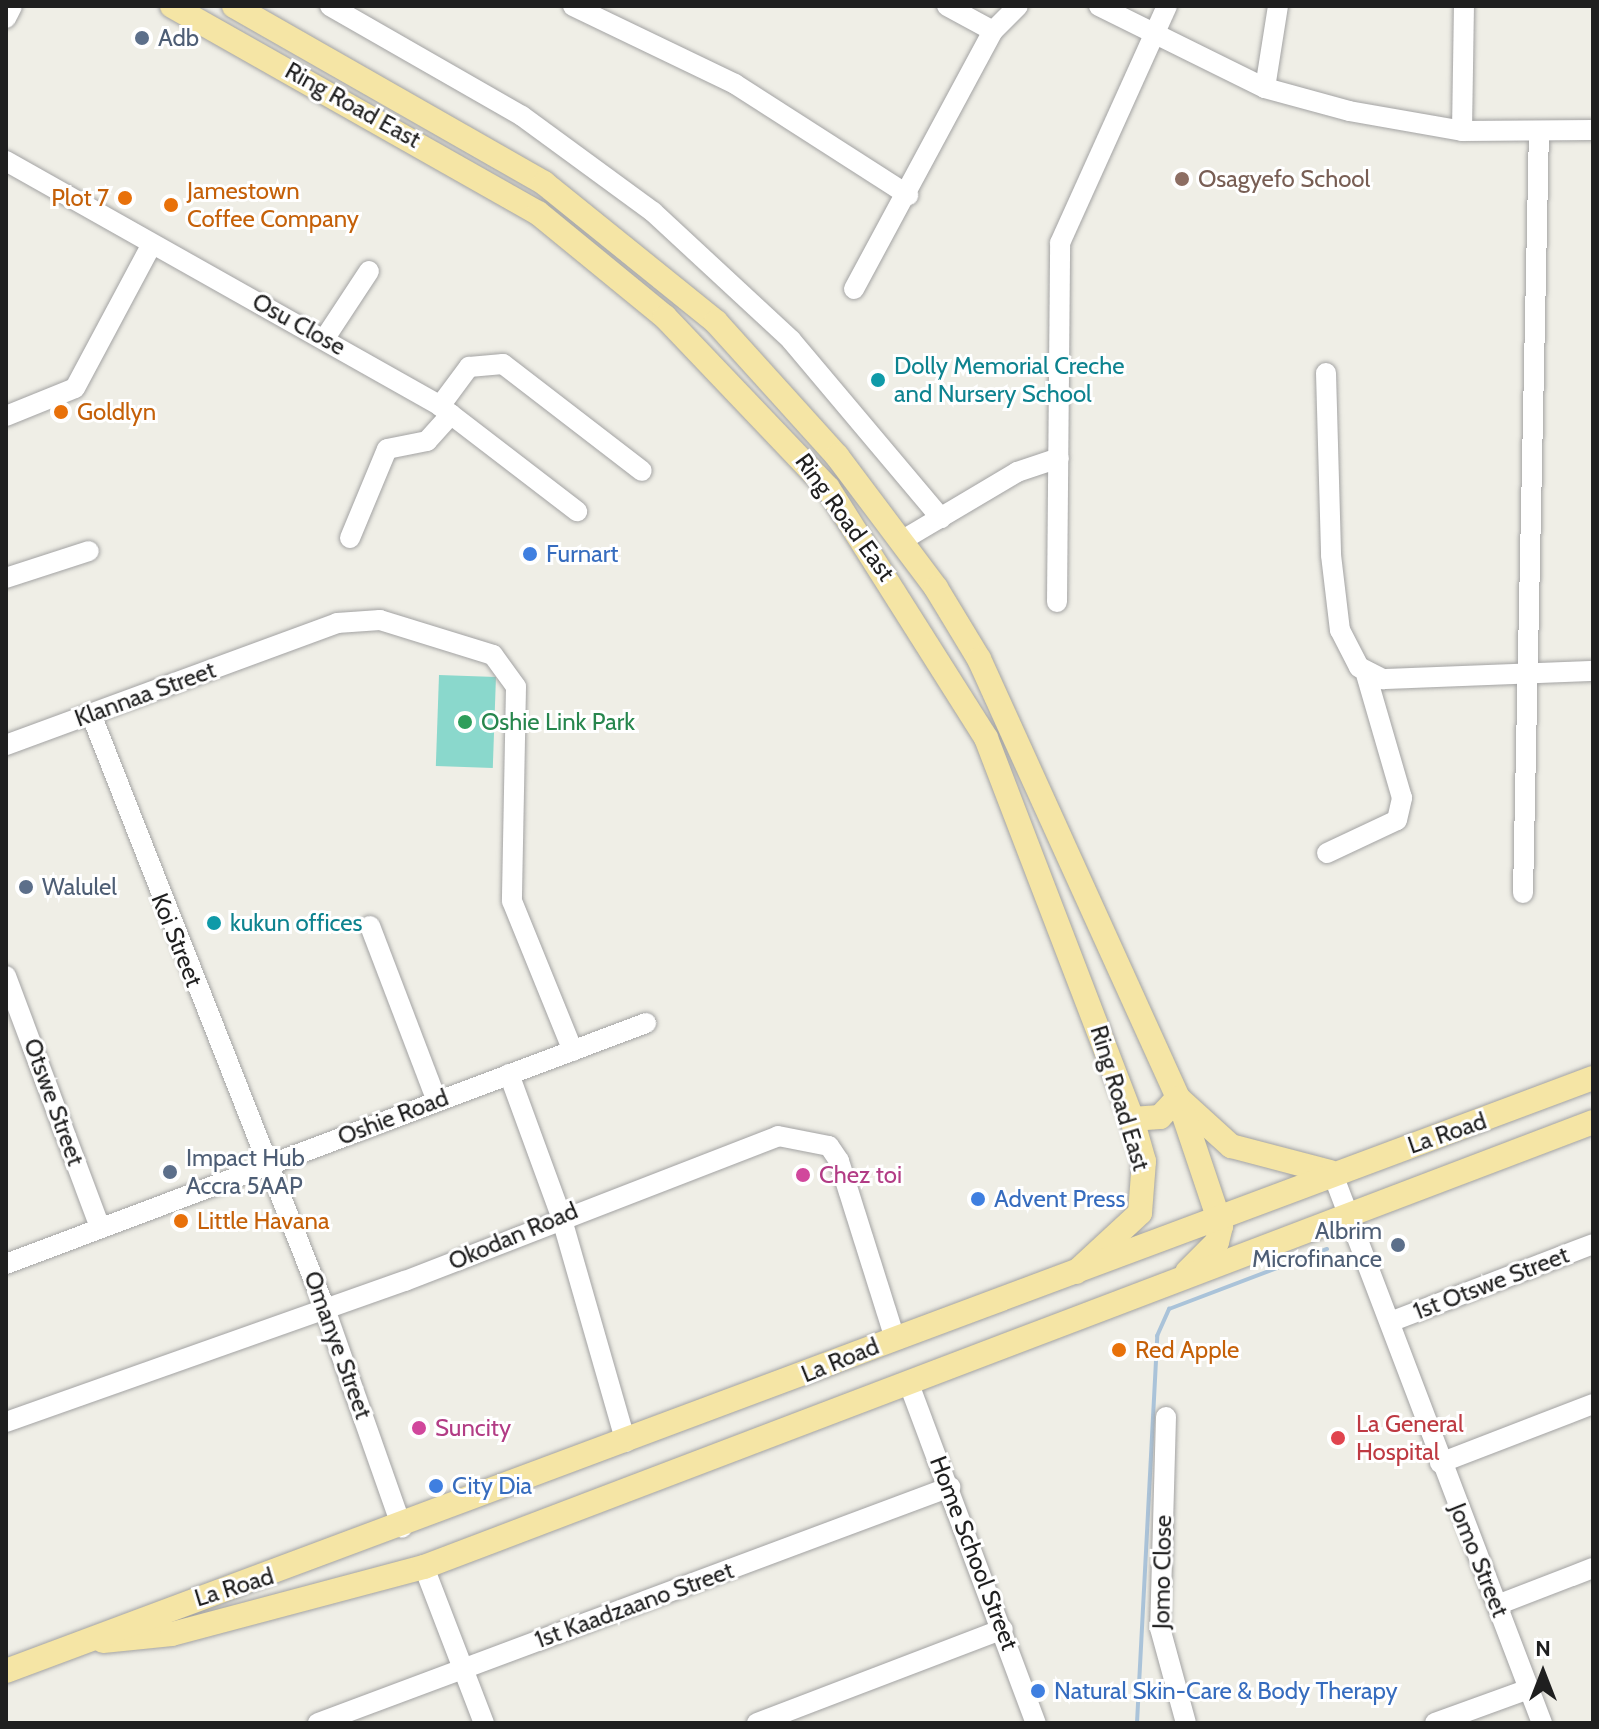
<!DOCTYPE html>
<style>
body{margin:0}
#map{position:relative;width:1599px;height:1729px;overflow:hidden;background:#efeee6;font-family:Cabin,sans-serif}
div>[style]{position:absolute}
.pitch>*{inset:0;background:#8ad8cc;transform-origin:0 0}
.stream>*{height:4px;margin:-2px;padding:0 2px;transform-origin:2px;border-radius:2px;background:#aac3d9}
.roads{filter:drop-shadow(0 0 2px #a3a3a3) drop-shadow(0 0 2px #a3a3a3)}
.minor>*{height:20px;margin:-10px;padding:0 10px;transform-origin:10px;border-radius:10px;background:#fff}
.major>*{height:24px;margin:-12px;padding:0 12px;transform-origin:12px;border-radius:12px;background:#f5e5a5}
.dots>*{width:22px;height:22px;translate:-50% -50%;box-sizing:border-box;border:4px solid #fff;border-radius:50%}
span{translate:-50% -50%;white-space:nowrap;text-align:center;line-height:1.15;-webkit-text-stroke:6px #fff;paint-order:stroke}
.service-label{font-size:24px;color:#4e5e75}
.left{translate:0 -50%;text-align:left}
.right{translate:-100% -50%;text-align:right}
.street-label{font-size:24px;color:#1f1f1f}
.education-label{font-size:24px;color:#785e54}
.food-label{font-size:24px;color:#c56008}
.culture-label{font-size:24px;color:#0d838f}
.shop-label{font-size:24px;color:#366cbe}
.leisure-label{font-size:24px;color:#27864d}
.hotel-label{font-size:24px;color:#b23c85}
.health-label{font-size:24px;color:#be3a42}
.frame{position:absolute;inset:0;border:8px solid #1f1f1f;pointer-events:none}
.north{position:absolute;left:1503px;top:1633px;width:80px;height:80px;-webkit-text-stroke:6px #fff;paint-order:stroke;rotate:0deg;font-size:22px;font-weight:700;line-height:32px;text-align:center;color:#1f1f1f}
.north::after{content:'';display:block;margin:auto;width:28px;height:36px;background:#1f1f1f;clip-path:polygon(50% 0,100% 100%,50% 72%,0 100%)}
</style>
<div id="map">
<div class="pitch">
<div style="left:439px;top:675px;width:57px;height:91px;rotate:2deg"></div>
</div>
<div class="stream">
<div style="left:1137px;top:1723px;width:388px;rotate:-87deg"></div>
<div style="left:1157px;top:1336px;width:30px;rotate:-66deg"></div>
<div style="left:1169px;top:1309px;width:169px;rotate:-20.8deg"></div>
</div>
<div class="roads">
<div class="minor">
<div style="left:330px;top:6px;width:221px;rotate:29.8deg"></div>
<div style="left:522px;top:116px;width:162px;rotate:36.2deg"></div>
<div style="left:653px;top:212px;width:188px;rotate:42.8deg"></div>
<div style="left:791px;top:340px;width:233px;rotate:49.9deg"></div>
<div style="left:573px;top:6px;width:180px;rotate:25.7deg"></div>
<div style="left:735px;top:84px;width:206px;rotate:32.7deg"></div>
<div style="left:947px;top:6px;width:52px;rotate:28.5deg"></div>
<div style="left:993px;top:31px;width:35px;rotate:-45deg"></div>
<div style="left:1099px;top:6px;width:185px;rotate:26.3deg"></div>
<div style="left:1265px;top:88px;width:87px;rotate:15.3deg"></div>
<div style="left:1349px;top:111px;width:115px;rotate:10deg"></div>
<div style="left:1462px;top:131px;width:131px;rotate:-0.4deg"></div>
<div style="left:6px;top:18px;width:13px;rotate:-63deg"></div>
<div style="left:1265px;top:88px;width:83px;rotate:-81deg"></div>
<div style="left:1462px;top:131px;width:125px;rotate:-89.1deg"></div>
<div style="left:6px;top:161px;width:498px;rotate:29.4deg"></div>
<div style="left:440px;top:406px;width:173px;rotate:37.5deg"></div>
<div style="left:854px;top:289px;width:293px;rotate:-61.7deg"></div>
<div style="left:325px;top:338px;width:80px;rotate:-56.7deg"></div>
<div style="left:1326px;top:373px;width:182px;rotate:88.4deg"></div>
<div style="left:1331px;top:555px;width:76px;rotate:83.2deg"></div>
<div style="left:1340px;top:630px;width:42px;rotate:62.8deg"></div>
<div style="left:1359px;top:667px;width:27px;rotate:27deg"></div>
<div style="left:1383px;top:679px;width:210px;rotate:-2.2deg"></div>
<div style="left:440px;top:406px;width:49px;rotate:-53.4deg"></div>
<div style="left:469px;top:367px;width:34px;rotate:-5deg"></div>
<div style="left:503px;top:364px;width:175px;rotate:37.6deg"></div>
<div style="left:6px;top:416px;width:74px;rotate:-22.1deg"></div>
<div style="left:75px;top:388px;width:163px;rotate:-61.9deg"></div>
<div style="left:350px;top:538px;width:96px;rotate:-67.4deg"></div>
<div style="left:387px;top:449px;width:41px;rotate:-11.3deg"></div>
<div style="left:427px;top:441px;width:36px;rotate:-48deg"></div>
<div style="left:901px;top:541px;width:135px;rotate:-30.7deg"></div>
<div style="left:1017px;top:472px;width:44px;rotate:-18.4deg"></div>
<div style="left:6px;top:578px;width:87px;rotate:-18deg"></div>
<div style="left:1057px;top:602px;width:359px;rotate:-89.5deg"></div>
<div style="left:1060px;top:243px;width:260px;rotate:-65.7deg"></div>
<div style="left:91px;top:714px;width:636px;rotate:68.52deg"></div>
<div style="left:324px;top:1306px;width:235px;rotate:70.6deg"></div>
<div style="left:6px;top:745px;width:353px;rotate:-20.2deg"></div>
<div style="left:337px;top:623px;width:43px;rotate:-4deg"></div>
<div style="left:380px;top:620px;width:118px;rotate:17.2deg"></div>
<div style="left:493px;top:655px;width:39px;rotate:54deg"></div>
<div style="left:516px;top:687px;width:214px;rotate:91.1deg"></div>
<div style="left:512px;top:901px;width:162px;rotate:67.9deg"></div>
<div style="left:1327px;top:853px;width:77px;rotate:-25.2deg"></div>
<div style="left:1397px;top:820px;width:23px;rotate:-77deg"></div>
<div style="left:1402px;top:798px;width:129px;rotate:-106.2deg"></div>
<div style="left:1523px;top:893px;width:762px;rotate:-88.8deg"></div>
<div style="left:370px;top:926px;width:187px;rotate:69.1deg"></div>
<div style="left:6px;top:976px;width:269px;rotate:69.5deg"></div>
<div style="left:509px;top:1074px;width:151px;rotate:69.9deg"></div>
<div style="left:561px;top:1216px;width:235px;rotate:74deg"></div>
<div style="left:1332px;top:1172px;width:590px;rotate:69.14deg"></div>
<div style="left:6px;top:1264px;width:684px;rotate:-20.63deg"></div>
<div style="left:1390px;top:1322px;width:217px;rotate:-21deg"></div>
<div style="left:909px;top:1384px;width:362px;rotate:69.5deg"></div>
<div style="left:1166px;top:1417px;width:211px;rotate:91.6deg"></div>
<div style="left:1160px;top:1628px;width:98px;rotate:74.7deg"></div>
<div style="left:6px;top:1422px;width:423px;rotate:-19.5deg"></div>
<div style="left:405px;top:1281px;width:400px;rotate:-21.2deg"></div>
<div style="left:778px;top:1136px;width:52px;rotate:11.1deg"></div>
<div style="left:829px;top:1146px;width:18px;rotate:56deg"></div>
<div style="left:839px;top:1161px;width:187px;rotate:72.5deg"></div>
<div style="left:1440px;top:1463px;width:164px;rotate:-21.1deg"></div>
<div style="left:424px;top:1567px;width:167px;rotate:69deg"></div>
<div style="left:1497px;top:1605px;width:103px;rotate:-21.1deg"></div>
<div style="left:318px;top:1723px;width:675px;rotate:-20.48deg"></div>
<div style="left:757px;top:1723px;width:263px;rotate:-20.9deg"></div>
<div style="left:1435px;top:1723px;width:100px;rotate:-19.9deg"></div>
</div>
<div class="major">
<div style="left:172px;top:6px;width:420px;rotate:29.5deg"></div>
<div style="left:538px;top:213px;width:164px;rotate:39.3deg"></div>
<div style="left:665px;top:317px;width:236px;rotate:46.4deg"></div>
<div style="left:828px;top:488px;width:296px;rotate:57.7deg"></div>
<div style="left:986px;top:738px;width:408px;rotate:69deg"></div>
<div style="left:1132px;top:1119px;width:44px;rotate:74.1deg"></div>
<div style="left:1144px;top:1161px;width:52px;rotate:94.4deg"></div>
<div style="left:1140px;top:1213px;width:87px;rotate:137.3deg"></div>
<div style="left:234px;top:6px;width:357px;rotate:29.7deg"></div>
<div style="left:544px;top:183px;width:221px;rotate:38.9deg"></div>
<div style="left:716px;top:322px;width:181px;rotate:47.9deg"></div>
<div style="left:837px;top:456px;width:165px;rotate:53.1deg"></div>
<div style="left:936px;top:588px;width:83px;rotate:58.8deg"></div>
<div style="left:979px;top:659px;width:482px;rotate:65.6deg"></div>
<div style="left:1178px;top:1098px;width:72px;rotate:42.2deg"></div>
<div style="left:1231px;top:1146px;width:102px;rotate:14.7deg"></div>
<div style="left:1180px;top:1104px;width:129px;rotate:71.4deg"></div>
<div style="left:1221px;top:1226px;width:16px;rotate:104deg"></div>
<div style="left:1217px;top:1242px;width:42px;rotate:135deg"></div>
<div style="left:1132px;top:1119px;width:28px;rotate:-4deg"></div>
<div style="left:1160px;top:1117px;width:26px;rotate:-47deg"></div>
<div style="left:103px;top:1641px;width:69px;rotate:-5.8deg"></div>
<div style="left:172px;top:1634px;width:261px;rotate:-14.9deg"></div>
<div style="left:424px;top:1567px;width:1251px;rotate:-20.84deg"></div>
<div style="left:6px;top:1671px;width:1694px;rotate:-20.49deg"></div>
</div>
</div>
<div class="dots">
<div style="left:142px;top:38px;background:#5c6f8a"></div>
<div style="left:1182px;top:179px;background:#8d6e63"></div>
<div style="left:125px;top:198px;background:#e8710a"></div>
<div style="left:171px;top:205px;background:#e8710a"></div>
<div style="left:878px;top:380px;background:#0f9aa8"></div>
<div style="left:61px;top:412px;background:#e8710a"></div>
<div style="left:530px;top:554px;background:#3f7fe0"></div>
<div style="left:465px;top:722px;background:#2e9e5b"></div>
<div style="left:26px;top:887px;background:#5c6f8a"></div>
<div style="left:214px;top:923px;background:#0f9aa8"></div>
<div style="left:170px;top:1172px;background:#5c6f8a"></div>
<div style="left:803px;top:1175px;background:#d1479c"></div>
<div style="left:978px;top:1199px;background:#3f7fe0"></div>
<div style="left:181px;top:1221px;background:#e8710a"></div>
<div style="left:1398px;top:1245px;background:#5c6f8a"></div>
<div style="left:1119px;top:1350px;background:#e8710a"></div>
<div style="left:419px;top:1428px;background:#d1479c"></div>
<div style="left:1338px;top:1438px;background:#e0444e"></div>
<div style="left:436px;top:1486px;background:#3f7fe0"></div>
<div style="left:1038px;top:1691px;background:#3f7fe0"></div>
</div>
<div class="service-label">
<span class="left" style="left:158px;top:38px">Adb</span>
<span class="left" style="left:42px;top:887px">Walulel</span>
<span class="left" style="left:186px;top:1172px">Impact Hub<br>Accra 5AAP</span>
<span class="right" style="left:1382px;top:1245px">Albrim<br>Microfinance</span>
</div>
<div class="street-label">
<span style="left:353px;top:105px;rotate:29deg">Ring Road East</span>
<span style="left:299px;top:324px;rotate:29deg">Osu Close</span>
<span style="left:845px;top:517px;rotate:54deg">Ring Road East</span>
<span style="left:145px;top:694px;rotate:-20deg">Klannaa Street</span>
<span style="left:177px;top:940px;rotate:68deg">Koi Street</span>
<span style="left:1120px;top:1098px;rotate:73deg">Ring Road East</span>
<span style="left:54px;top:1102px;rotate:70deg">Otswe Street</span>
<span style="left:393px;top:1117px;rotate:-21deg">Oshie Road</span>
<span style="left:1447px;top:1133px;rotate:-19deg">La Road</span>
<span style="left:513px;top:1236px;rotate:-23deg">Okodan Road</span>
<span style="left:1491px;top:1283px;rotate:-21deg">1st Otswe Street</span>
<span style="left:338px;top:1345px;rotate:70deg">Omanye Street</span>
<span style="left:840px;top:1360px;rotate:-22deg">La Road</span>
<span style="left:974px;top:1553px;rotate:69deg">Home School Street</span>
<span style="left:1479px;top:1560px;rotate:68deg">Jomo Street</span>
<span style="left:1162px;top:1572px;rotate:-89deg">Jomo Close</span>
<span style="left:234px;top:1587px;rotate:-17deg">La Road</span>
<span style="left:634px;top:1605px;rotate:-20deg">1st Kaadzaano Street</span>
</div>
<div class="education-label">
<span class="left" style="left:1198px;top:179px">Osagyefo School</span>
</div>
<div class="food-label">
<span class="left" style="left:187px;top:205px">Jamestown<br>Coffee Company</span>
<span class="right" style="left:109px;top:198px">Plot 7</span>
<span class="left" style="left:77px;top:412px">Goldlyn</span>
<span class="left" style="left:197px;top:1221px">Little Havana</span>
<span class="left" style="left:1135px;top:1350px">Red Apple</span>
</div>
<div class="culture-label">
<span class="left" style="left:894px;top:380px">Dolly Memorial Creche<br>and Nursery School</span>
<span class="left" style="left:230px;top:923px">kukun offices</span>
</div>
<div class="shop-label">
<span class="left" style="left:546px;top:554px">Furnart</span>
<span class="left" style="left:994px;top:1199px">Advent Press</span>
<span class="left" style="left:452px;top:1486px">City Dia</span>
<span class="left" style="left:1054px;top:1691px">Natural Skin-Care &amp; Body Therapy</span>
</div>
<div class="leisure-label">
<span class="left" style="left:481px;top:722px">Oshie Link Park</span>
</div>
<div class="hotel-label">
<span class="left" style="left:819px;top:1175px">Chez toi</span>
<span class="left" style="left:435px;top:1428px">Suncity</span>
</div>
<div class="health-label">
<span class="left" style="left:1356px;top:1438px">La General<br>Hospital</span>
</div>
<div class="frame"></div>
<div class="north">N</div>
</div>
